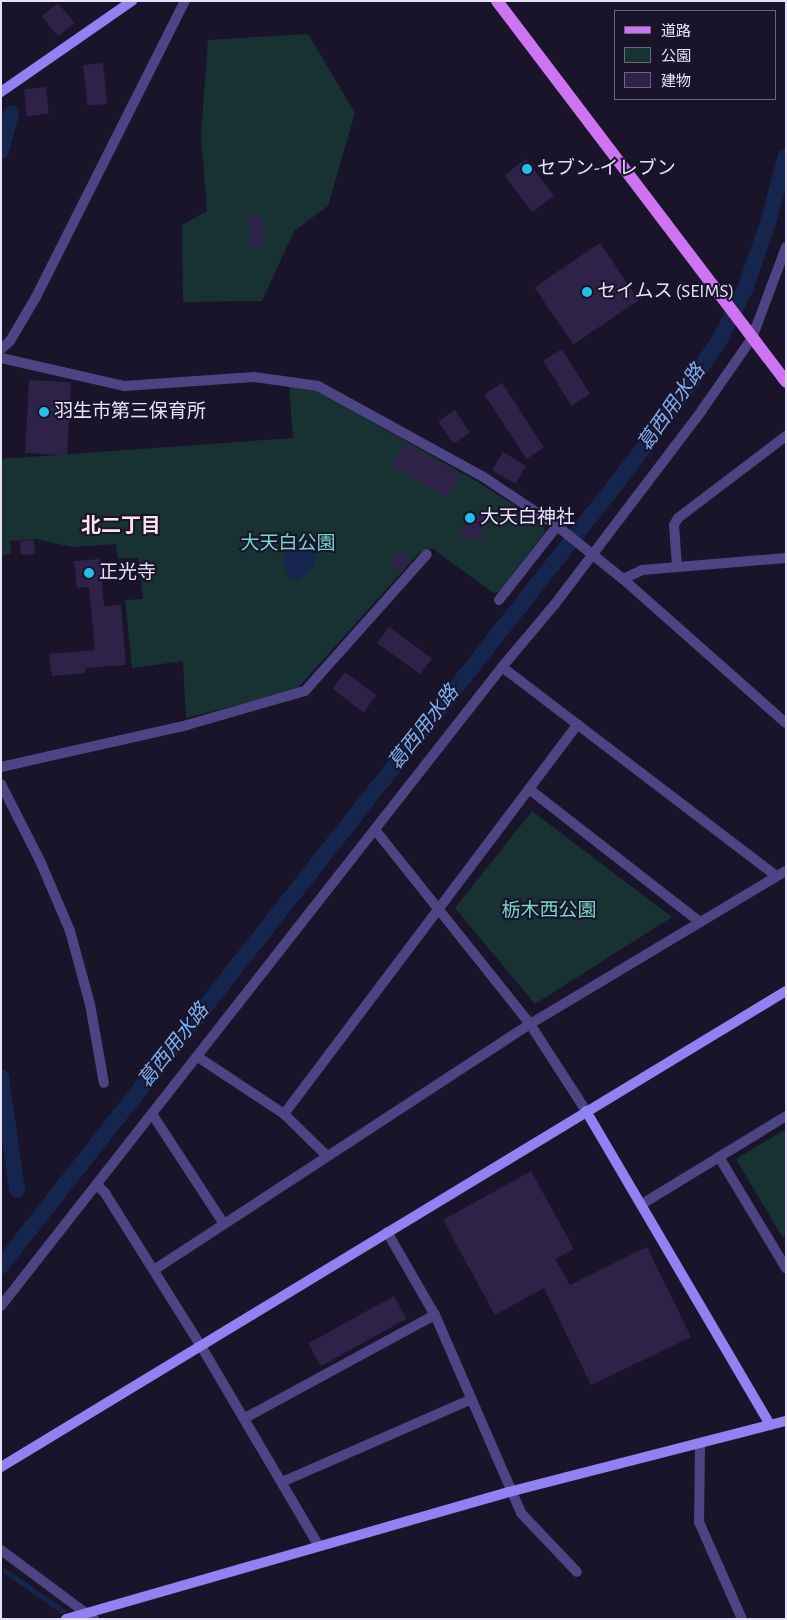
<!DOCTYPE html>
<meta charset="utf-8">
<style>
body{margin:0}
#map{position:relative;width:787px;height:1620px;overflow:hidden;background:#1a142a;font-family:"Alegreya Sans","Noto Sans JP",sans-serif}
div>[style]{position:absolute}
.green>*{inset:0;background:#183234}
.water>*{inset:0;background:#15254d}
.stream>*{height:5px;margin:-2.5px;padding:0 2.5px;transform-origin:2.5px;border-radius:2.5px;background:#15254d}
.canal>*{height:16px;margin:-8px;padding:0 8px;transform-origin:8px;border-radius:8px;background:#15254d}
.building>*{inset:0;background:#2e2249;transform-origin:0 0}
.street>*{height:10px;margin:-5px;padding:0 5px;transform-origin:5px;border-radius:5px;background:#4d4484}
.secondary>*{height:10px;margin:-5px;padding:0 5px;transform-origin:5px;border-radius:5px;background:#9082f2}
.primary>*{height:12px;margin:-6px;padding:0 6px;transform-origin:6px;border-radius:6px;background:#ce73f1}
.dots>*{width:14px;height:14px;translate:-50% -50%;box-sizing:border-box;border:2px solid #1a142a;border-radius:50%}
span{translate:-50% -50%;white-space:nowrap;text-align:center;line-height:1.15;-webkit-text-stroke:4px #1a142a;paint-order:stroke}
.poi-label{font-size:19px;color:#e7e1fc}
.left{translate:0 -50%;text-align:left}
.park-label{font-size:19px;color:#73d6c7}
.water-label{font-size:20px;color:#7aaef1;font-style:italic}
.neighbourhood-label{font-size:20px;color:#fce3f0;font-weight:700}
.frame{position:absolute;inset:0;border:2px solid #e7e1fc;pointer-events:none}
.legend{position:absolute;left:614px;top:10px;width:162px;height:90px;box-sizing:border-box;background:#1a142a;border:1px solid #6c667e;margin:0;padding:6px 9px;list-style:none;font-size:15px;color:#e7e1fc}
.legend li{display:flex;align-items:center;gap:10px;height:25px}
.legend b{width:25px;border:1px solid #6c667e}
</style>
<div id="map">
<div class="green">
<div style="clip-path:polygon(308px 34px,355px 113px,328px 206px,294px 231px,262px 301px,183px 302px,182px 225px,207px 211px,201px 136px,208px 40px)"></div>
<div style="clip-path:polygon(289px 383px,311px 387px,476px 481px,544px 524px,545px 532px,499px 592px,493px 593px,432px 548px,419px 553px,296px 690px,186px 718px,183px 661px,132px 668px,125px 600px,143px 599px,138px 558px,118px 558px,116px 544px,72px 547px,36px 539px,10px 541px,11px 554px,1px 555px,1px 459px,293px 438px)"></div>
<div style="clip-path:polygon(532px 811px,672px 917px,535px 1004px,455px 908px)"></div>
<div style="clip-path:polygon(786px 1129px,786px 1236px,783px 1238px,736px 1159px)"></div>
</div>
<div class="water">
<div style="clip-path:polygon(306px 536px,315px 537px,318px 555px,311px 570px,298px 580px,289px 578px,284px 563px,286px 549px)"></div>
</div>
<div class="stream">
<div style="left:5px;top:1571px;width:70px;rotate:34.6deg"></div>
</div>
<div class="canal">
<div style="left:1px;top:151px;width:39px;rotate:-75deg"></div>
<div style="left:1px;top:1077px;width:114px;rotate:81.9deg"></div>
<div style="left:1px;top:1266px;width:1024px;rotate:-51.82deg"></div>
<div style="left:634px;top:461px;width:99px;rotate:-54.1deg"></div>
<div style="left:692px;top:381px;width:50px;rotate:-56.3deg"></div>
<div style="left:720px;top:339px;width:56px;rotate:-63.4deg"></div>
<div style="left:745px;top:289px;width:70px;rotate:-70.8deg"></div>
<div style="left:768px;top:223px;width:69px;rotate:-75deg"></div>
</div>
<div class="building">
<div style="left:58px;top:3px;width:26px;height:21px;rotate:51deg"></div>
<div style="left:103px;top:63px;width:41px;height:20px;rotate:84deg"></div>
<div style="left:46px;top:87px;width:27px;height:22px;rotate:84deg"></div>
<div style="left:526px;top:159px;width:46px;height:27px;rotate:53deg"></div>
<div style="left:260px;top:214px;width:32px;height:13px;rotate:81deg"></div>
<div style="left:600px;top:243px;width:69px;height:79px;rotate:56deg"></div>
<div style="left:562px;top:349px;width:53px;height:22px;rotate:58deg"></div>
<div style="left:29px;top:380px;width:42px;height:73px;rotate:3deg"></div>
<div style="left:502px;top:383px;width:77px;height:21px;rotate:57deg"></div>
<div style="left:455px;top:410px;width:27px;height:20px;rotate:56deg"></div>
<div style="left:405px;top:443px;width:64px;height:26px;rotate:30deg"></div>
<div style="left:503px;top:452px;width:27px;height:21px;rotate:31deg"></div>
<div style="left:465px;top:512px;width:21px;height:24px;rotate:11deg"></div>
<div style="left:34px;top:540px;width:14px;height:14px;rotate:86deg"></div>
<div style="left:401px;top:551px;width:13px;height:16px;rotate:42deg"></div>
<div style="clip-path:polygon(100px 559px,104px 606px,121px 605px,126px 665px,85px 668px,86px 673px,52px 676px,49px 654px,95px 650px,89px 587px,77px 588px,74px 561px)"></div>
<div style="left:389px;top:627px;width:53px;height:20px;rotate:36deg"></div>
<div style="left:345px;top:672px;width:39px;height:21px;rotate:37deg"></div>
<div style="clip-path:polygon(531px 1171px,574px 1249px,555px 1259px,570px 1285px,647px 1247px,691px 1337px,591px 1385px,544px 1288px,495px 1315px,443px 1220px)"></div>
<div style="left:394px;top:1296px;width:26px;height:98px;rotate:61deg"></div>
</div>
<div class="street">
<div style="left:1px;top:349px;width:12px;rotate:-42deg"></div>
<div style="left:10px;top:341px;width:51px;rotate:-59.4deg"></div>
<div style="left:36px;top:297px;width:331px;rotate:-63.3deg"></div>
<div style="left:1px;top:358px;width:126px;rotate:12.8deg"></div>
<div style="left:124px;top:386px;width:130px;rotate:-4deg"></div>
<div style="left:254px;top:377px;width:65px;rotate:8deg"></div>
<div style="left:318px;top:386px;width:187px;rotate:28.8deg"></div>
<div style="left:482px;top:476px;width:90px;rotate:33.7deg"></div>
<div style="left:557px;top:526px;width:85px;rotate:38.8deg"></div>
<div style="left:623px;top:579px;width:217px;rotate:41.5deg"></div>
<div style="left:677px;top:567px;width:42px;rotate:-94.1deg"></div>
<div style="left:674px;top:525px;width:8px;rotate:-60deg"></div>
<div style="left:678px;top:518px;width:136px;rotate:-37.2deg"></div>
<div style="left:623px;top:579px;width:21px;rotate:-25deg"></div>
<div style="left:642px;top:570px;width:144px;rotate:-4.8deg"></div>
<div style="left:499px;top:600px;width:94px;rotate:-51.9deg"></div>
<div style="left:502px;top:667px;width:345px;rotate:37.3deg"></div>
<div style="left:1px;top:767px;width:191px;rotate:-12.7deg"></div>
<div style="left:187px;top:725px;width:123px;rotate:-16.1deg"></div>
<div style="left:305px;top:691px;width:183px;rotate:-48.3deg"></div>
<div style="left:1px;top:784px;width:89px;rotate:63.1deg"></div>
<div style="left:41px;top:863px;width:74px;rotate:66.9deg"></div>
<div style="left:70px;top:931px;width:76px;rotate:74.7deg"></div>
<div style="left:90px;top:1004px;width:80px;rotate:80deg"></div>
<div style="left:529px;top:789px;width:217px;rotate:37.9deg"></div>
<div style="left:376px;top:831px;width:247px;rotate:51.4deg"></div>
<div style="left:530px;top:1024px;width:103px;rotate:57.2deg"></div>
<div style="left:198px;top:1057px;width:103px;rotate:33.5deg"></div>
<div style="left:284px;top:1114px;width:60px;rotate:44.3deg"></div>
<div style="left:152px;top:1114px;width:131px;rotate:56.8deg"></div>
<div style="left:284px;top:1114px;width:488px;rotate:-53deg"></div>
<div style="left:719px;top:1157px;width:130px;rotate:58.9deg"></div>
<div style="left:97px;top:1185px;width:11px;rotate:45deg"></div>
<div style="left:105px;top:1193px;width:181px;rotate:57.9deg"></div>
<div style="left:201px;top:1346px;width:232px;rotate:59.5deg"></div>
<div style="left:642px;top:1204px;width:169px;rotate:-31.4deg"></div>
<div style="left:387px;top:1232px;width:96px;rotate:60deg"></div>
<div style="left:435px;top:1315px;width:216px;rotate:66.5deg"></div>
<div style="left:521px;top:1513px;width:81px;rotate:46.5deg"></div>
<div style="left:154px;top:1270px;width:449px;rotate:-33.2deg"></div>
<div style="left:530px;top:1024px;width:298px;rotate:-30.9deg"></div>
<div style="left:1px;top:1306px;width:812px;rotate:-51.9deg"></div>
<div style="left:502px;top:667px;width:82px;rotate:-49.9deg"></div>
<div style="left:555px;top:604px;width:243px;rotate:-52.8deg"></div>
<div style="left:702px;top:410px;width:88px;rotate:-55.2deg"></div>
<div style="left:752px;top:338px;width:97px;rotate:-69.5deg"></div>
<div style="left:245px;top:1418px;width:216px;rotate:-28.5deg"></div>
<div style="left:700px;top:1444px;width:78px;rotate:90.7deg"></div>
<div style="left:699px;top:1522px;width:106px;rotate:66.1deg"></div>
<div style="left:282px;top:1482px;width:207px;rotate:-23.6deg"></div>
<div style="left:1px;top:1550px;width:116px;rotate:36.6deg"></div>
</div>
<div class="secondary">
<div style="left:1px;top:92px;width:160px;rotate:-34.8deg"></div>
<div style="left:586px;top:1111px;width:364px;rotate:59.6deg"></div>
<div style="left:1px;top:1467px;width:918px;rotate:-31.23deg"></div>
<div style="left:66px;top:1619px;width:461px;rotate:-16deg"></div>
<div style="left:509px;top:1492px;width:286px;rotate:-14.4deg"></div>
</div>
<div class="primary">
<div style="left:497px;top:1px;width:478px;rotate:52.8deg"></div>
</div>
<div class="dots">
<div style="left:527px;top:169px;background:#21c0e8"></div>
<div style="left:587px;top:292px;background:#21c0e8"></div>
<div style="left:44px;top:412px;background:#21c0e8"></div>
<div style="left:470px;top:518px;background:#21c0e8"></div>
<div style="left:89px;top:573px;background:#21c0e8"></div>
</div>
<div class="poi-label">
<span class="left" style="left:537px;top:169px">セブン-イレブン</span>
<span class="left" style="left:597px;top:292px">セイムス (SEIMS)</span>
<span class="left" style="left:54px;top:412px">羽生市第三保育所</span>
<span class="left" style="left:480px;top:518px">大天白神社</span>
<span class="left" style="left:99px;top:573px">正光寺</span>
</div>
<div class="park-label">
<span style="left:288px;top:544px">大天白公園</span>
<span style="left:549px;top:911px">栃木西公園</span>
</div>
<div class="water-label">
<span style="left:672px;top:408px;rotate:-55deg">葛西用水路</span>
<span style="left:424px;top:728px;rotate:-52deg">葛西用水路</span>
<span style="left:174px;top:1046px;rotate:-52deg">葛西用水路</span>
</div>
<div class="neighbourhood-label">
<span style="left:121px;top:526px">北二丁目</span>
</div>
<div class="frame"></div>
<ul class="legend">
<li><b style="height:6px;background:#ce73f1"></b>道路</li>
<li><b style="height:14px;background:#183234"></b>公園</li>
<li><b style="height:14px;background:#2e2249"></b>建物</li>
</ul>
</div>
